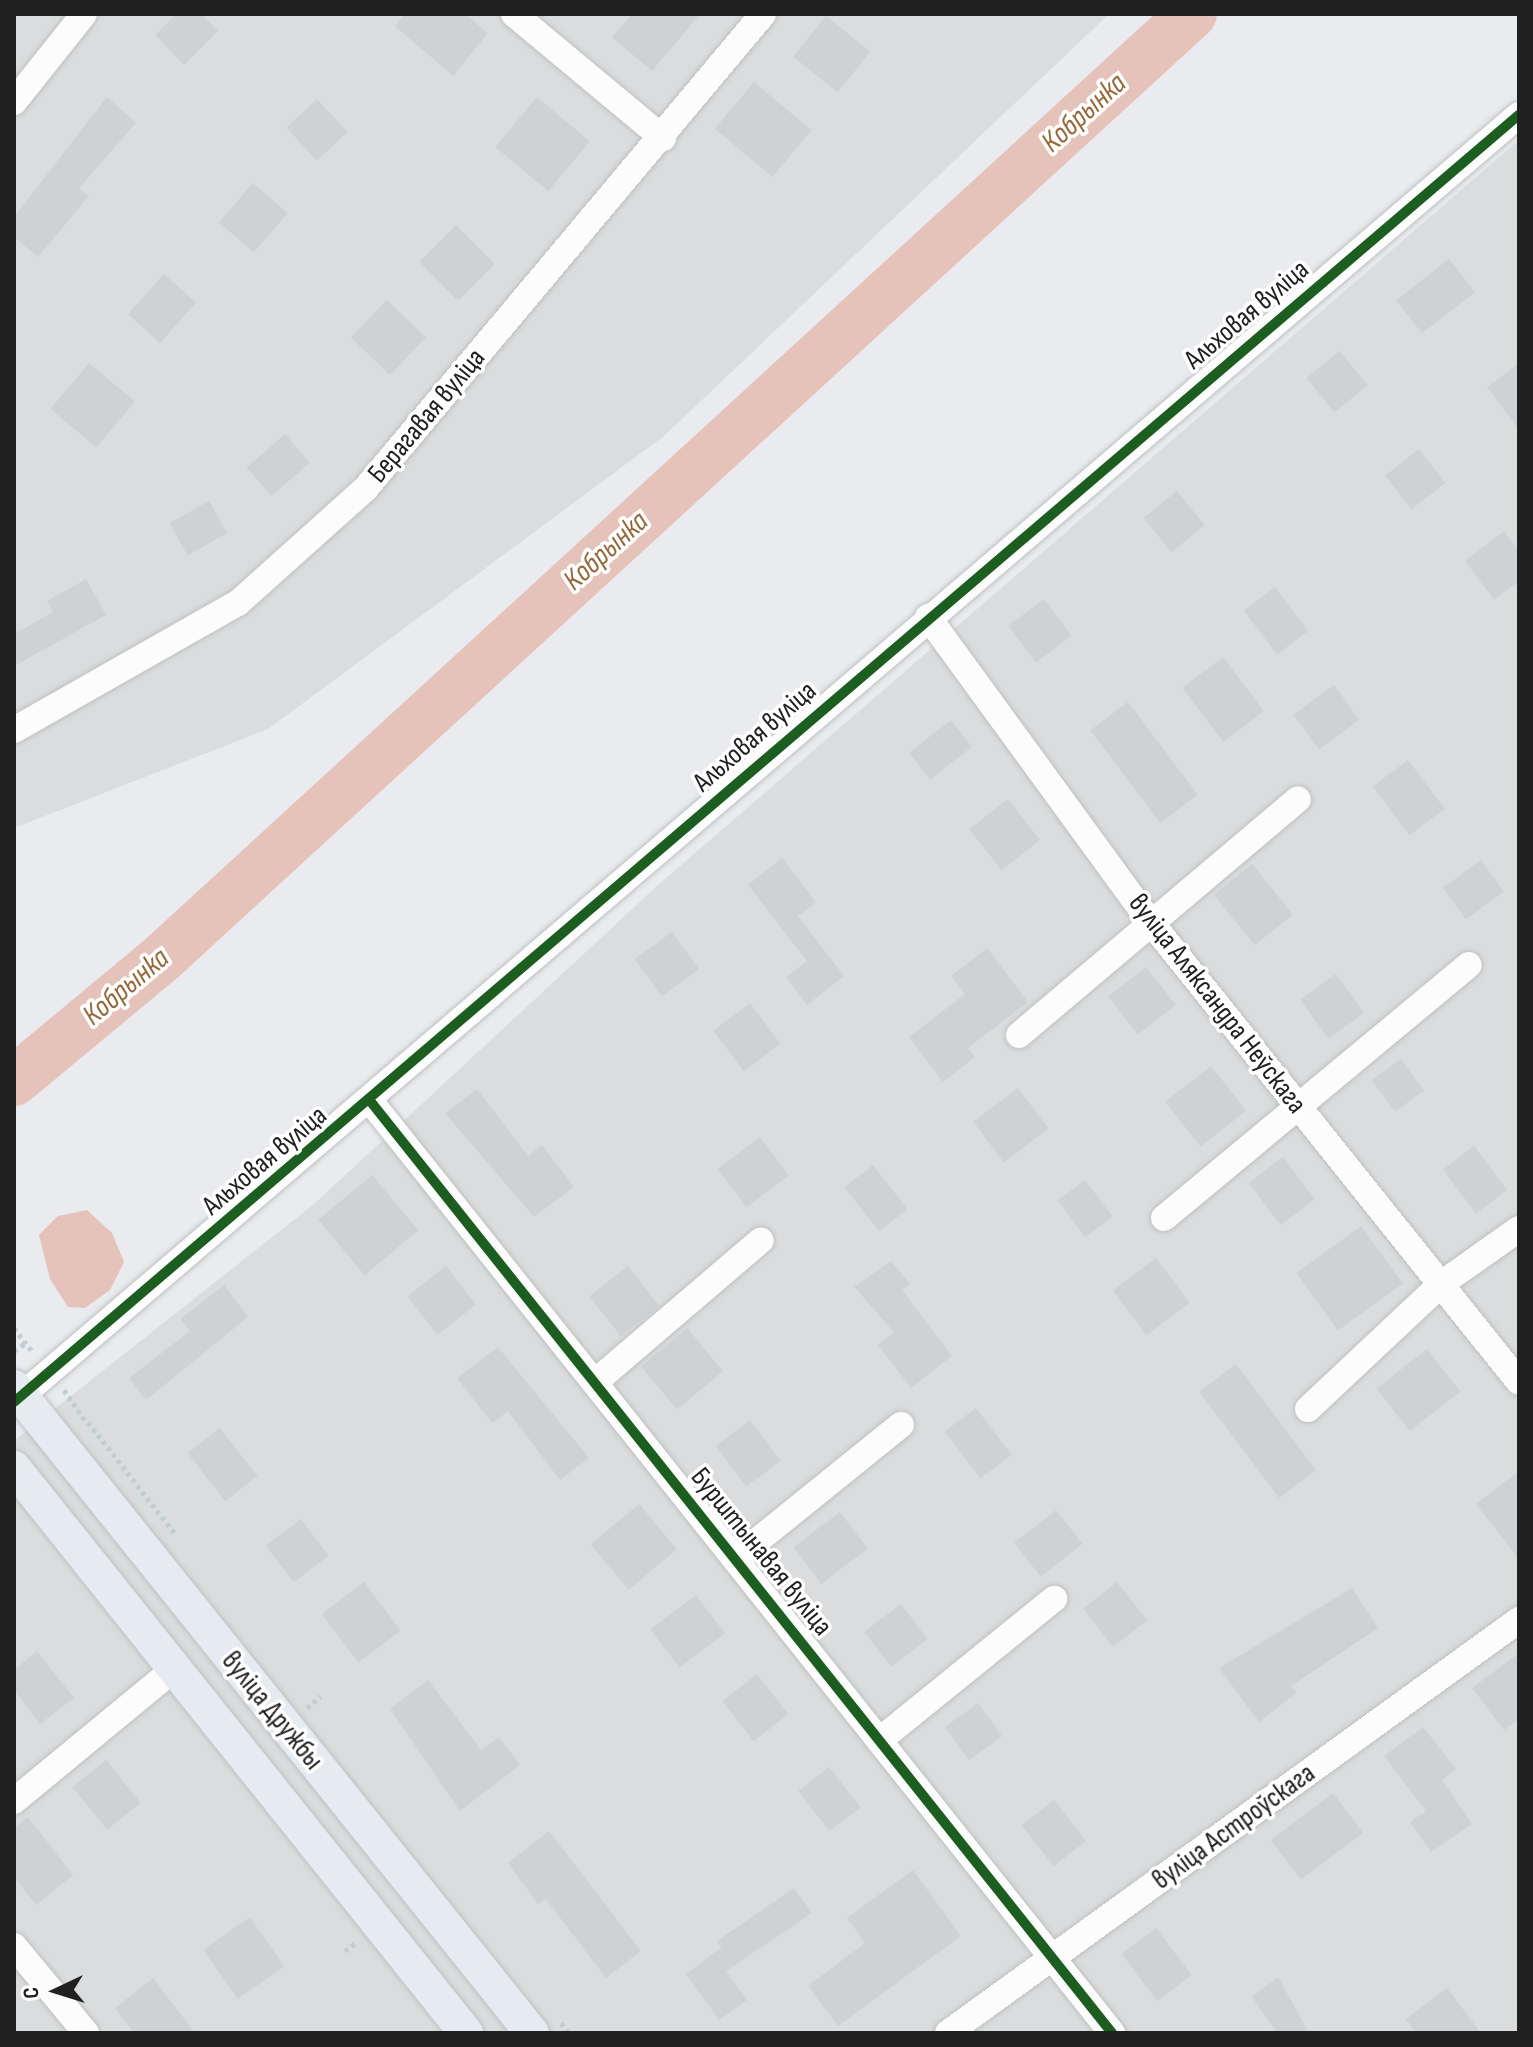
<!DOCTYPE html>
<meta charset="utf-8">
<style>
body{margin:0}
#map{position:relative;width:1533px;height:2047px;overflow:hidden;background:#e9ebee;font-family:"Sofia Sans Condensed",sans-serif}
div>[style]{position:absolute}
.residential>*{inset:0;background:#dadcdd}
.water>*{inset:0;background:#e5c2ba}
.river>*{height:50px;margin:-25px;padding:0 25px;transform-origin:25px;border-radius:25px;background:#e5c2ba}
.building>*{inset:0;background:#cfd2d5;transform-origin:0 0}
.path>*{height:5px;margin-top:-2.5px;transform-origin:0;background:repeating-linear-gradient(90deg,#c0ced1 0 4px,transparent 0 8px)}
.roads{filter:drop-shadow(0 0 2px #bfc0c1) drop-shadow(0 0 2px #bfc0c1)}
.minor>*{height:26px;margin:-13px;padding:0 13px;transform-origin:13px;border-radius:13px;background:#fcfcfc}
.major>*{height:34px;margin:-17px;padding:0 17px;transform-origin:17px;border-radius:17px;background:#e6ebf1}
.cycleway>*{height:10px;margin:-5px;padding:0 5px;transform-origin:5px;border-radius:5px;background:#1b5e20}
span{translate:-50% -50%;white-space:nowrap;text-align:center;line-height:1.15;-webkit-text-stroke:7px #fff;paint-order:stroke}
.street-label{font-size:28px;color:#202020}
.water-label{font-size:30px;color:#976839;font-style:italic}
.frame{position:absolute;inset:0;border:16px solid #202020;pointer-events:none}
.north{position:absolute;left:16px;top:1951px;width:80px;height:80px;-webkit-text-stroke:6px #fff;paint-order:stroke;rotate:266deg;font-size:22px;font-weight:700;line-height:32px;text-align:center;color:#202020}
.north::after{content:'';display:block;margin:auto;width:28px;height:36px;background:#202020;clip-path:polygon(50% 0,100% 100%,50% 72%,0 100%)}
</style>
<div id="map">
<div class="residential">
<div style="clip-path:polygon(14px 14px,1109px 14px,664px 436px,268px 729px,14px 828px)"></div>
<div style="clip-path:polygon(1519px 140px,1519px 2033px,14px 2033px,14px 1441px,314px 1204px,657px 886px)"></div>
</div>
<div class="water">
<div style="clip-path:polygon(87px 1210px,112px 1233px,124px 1262px,110px 1290px,85px 1308px,68px 1307px,50px 1279px,39px 1235px,58px 1216px)"></div>
</div>
<div class="river">
<div style="left:14px;top:1081px;width:192px;rotate:-39.7deg"></div>
<div style="left:162px;top:958px;width:1397px;rotate:-42.51deg"></div>
</div>
<div class="building">
<div style="clip-path:polygon(176px 14px,201px 14px,218px 31px,184px 65px,155px 35px)"></div>
<div style="clip-path:polygon(405px 14px,465px 14px,488px 33px,453px 76px,395px 26px)"></div>
<div style="clip-path:polygon(632px 14px,700px 14px,652px 71px,612px 37px)"></div>
<div style="left:826px;top:16px;width:57px;height:52px;rotate:39deg"></div>
<div style="left:754px;top:82px;width:75px;height:61px;rotate:40deg"></div>
<div style="clip-path:polygon(107px 97px,136px 123px,79px 188px,89px 196px,38px 257px,14px 237px,14px 217px)"></div>
<div style="left:537px;top:97px;width:69px;height:65px;rotate:40deg"></div>
<div style="left:317px;top:99px;width:45px;height:42px;rotate:47deg"></div>
<div style="left:253px;top:183px;width:46px;height:52px;rotate:41deg"></div>
<div style="left:456px;top:225px;width:55px;height:52px;rotate:45deg"></div>
<div style="left:1449px;top:259px;width:42px;height:67px;rotate:52deg"></div>
<div style="left:164px;top:274px;width:43px;height:54px;rotate:42deg"></div>
<div style="left:387px;top:300px;width:54px;height:52px;rotate:44deg"></div>
<div style="left:1340px;top:351px;width:44px;height:43px;rotate:51deg"></div>
<div style="left:89px;top:363px;width:60px;height:60px;rotate:40deg"></div>
<div style="clip-path:polygon(1519px 363px,1519px 430px,1487px 387px)"></div>
<div style="left:285px;top:434px;width:38px;height:51px;rotate:49deg"></div>
<div style="left:1419px;top:449px;width:43px;height:43px;rotate:52deg"></div>
<div style="left:1177px;top:491px;width:44px;height:43px;rotate:51deg"></div>
<div style="left:209px;top:501px;width:37px;height:45px;rotate:61deg"></div>
<div style="clip-path:polygon(1504px 531px,1519px 551px,1519px 581px,1494px 600px,1465px 561px)"></div>
<div style="clip-path:polygon(86px 579px,106px 615px,14px 666px,14px 634px,53px 612px,47px 601px)"></div>
<div style="left:1275px;top:587px;width:55px;height:39px;rotate:53deg"></div>
<div style="left:1044px;top:599px;width:46px;height:45px;rotate:53deg"></div>
<div style="left:1223px;top:657px;width:68px;height:51px;rotate:53deg"></div>
<div style="left:1334px;top:685px;width:43px;height:50px;rotate:54deg"></div>
<div style="left:1128px;top:702px;width:116px;height:47px;rotate:53deg"></div>
<div style="left:951px;top:720px;width:34px;height:53px;rotate:52deg"></div>
<div style="left:1408px;top:760px;width:61px;height:44px;rotate:53deg"></div>
<div style="left:1008px;top:799px;width:52px;height:49px;rotate:52deg"></div>
<div style="clip-path:polygon(782px 858px,816px 902px,798px 916px,844px 976px,807px 1005px,786px 977px,807px 961px,748px 885px)"></div>
<div style="left:1481px;top:860px;width:39px;height:47px;rotate:54deg"></div>
<div style="left:1252px;top:864px;width:65px;height:49px;rotate:51deg"></div>
<div style="left:672px;top:932px;width:46px;height:46px;rotate:54deg"></div>
<div style="clip-path:polygon(987px 948px,1028px 1002px,968px 1048px,975px 1057px,943px 1082px,909px 1037px,965px 994px,951px 976px)"></div>
<div style="left:1146px;top:967px;width:48px;height:48px;rotate:52deg"></div>
<div style="left:1336px;top:974px;width:48px;height:44px;rotate:54deg"></div>
<div style="left:750px;top:1003px;width:51px;height:46px;rotate:53deg"></div>
<div style="left:1401px;top:1059px;width:39px;height:36px;rotate:54deg"></div>
<div style="left:1211px;top:1066px;width:57px;height:58px;rotate:52deg"></div>
<div style="left:1018px;top:1088px;width:51px;height:56px;rotate:53deg"></div>
<div style="clip-path:polygon(477px 1089px,528px 1156px,542px 1145px,574px 1187px,534px 1217px,445px 1113px)"></div>
<div style="left:760px;top:1137px;width:48px;height:53px;rotate:53deg"></div>
<div style="left:1474px;top:1146px;width:55px;height:39px;rotate:53deg"></div>
<div style="left:1283px;top:1157px;width:53px;height:43px;rotate:53deg"></div>
<div style="left:873px;top:1165px;width:56px;height:36px;rotate:52deg"></div>
<div style="left:372px;top:1175px;width:72px;height:70px;rotate:50deg"></div>
<div style="left:1085px;top:1180px;width:46px;height:34px;rotate:53deg"></div>
<div style="left:1361px;top:1226px;width:71px;height:80px;rotate:54deg"></div>
<div style="left:1156px;top:1258px;width:56px;height:54px;rotate:53deg"></div>
<div style="clip-path:polygon(891px 1261px,910px 1284px,902px 1290px,952px 1356px,911px 1388px,878px 1345px,894px 1332px,854px 1287px)"></div>
<div style="left:446px;top:1266px;width:49px;height:49px;rotate:52deg"></div>
<div style="left:628px;top:1266px;width:51px;height:49px;rotate:52deg"></div>
<div style="clip-path:polygon(224px 1285px,248px 1317px,146px 1400px,129px 1378px,190px 1331px,180px 1319px)"></div>
<div style="left:687px;top:1328px;width:56px;height:60px;rotate:50deg"></div>
<div style="clip-path:polygon(498px 1347px,589px 1458px,560px 1480px,508px 1411px,492px 1423px,457px 1378px)"></div>
<div style="left:1427px;top:1349px;width:54px;height:64px;rotate:52deg"></div>
<div style="left:1236px;top:1364px;width:133px;height:46px;rotate:53deg"></div>
<div style="left:976px;top:1408px;width:59px;height:39px;rotate:53deg"></div>
<div style="left:750px;top:1420px;width:51px;height:43px;rotate:53deg"></div>
<div style="left:220px;top:1428px;width:61px;height:41px;rotate:52deg"></div>
<div style="clip-path:polygon(1519px 1471px,1519px 1559px,1476px 1504px)"></div>
<div style="left:639px;top:1504px;width:59px;height:63px;rotate:50deg"></div>
<div style="left:1056px;top:1510px;width:43px;height:53px;rotate:52deg"></div>
<div style="left:840px;top:1512px;width:46px;height:58px;rotate:53deg"></div>
<div style="left:301px;top:1519px;width:46px;height:44px;rotate:53deg"></div>
<div style="left:364px;top:1582px;width:61px;height:53px;rotate:53deg"></div>
<div style="left:1117px;top:1582px;width:49px;height:43px;rotate:52deg"></div>
<div style="clip-path:polygon(1352px 1588px,1378px 1628px,1291px 1686px,1297px 1693px,1259px 1722px,1219px 1668px)"></div>
<div style="left:696px;top:1595px;width:48px;height:57px;rotate:53deg"></div>
<div style="left:901px;top:1604px;width:44px;height:46px;rotate:53deg"></div>
<div style="clip-path:polygon(37px 1651px,74px 1698px,40px 1724px,14px 1690px,14px 1670px)"></div>
<div style="clip-path:polygon(1519px 1653px,1519px 1719px,1504px 1730px,1472px 1688px)"></div>
<div style="left:757px;top:1674px;width:51px;height:44px;rotate:52deg"></div>
<div style="clip-path:polygon(428px 1680px,481px 1750px,499px 1737px,520px 1765px,460px 1811px,390px 1709px)"></div>
<div style="left:978px;top:1703px;width:41px;height:41px;rotate:54deg"></div>
<div style="clip-path:polygon(1423px 1727px,1456px 1769px,1442px 1780px,1472px 1824px,1431px 1852px,1410px 1822px,1426px 1811px,1384px 1756px)"></div>
<div style="left:106px;top:1760px;width:55px;height:43px;rotate:51deg"></div>
<div style="left:829px;top:1767px;width:51px;height:39px;rotate:52deg"></div>
<div style="left:1333px;top:1793px;width:50px;height:78px;rotate:53deg"></div>
<div style="left:1054px;top:1800px;width:52px;height:41px;rotate:52deg"></div>
<div style="clip-path:polygon(28px 1817px,73px 1875px,36px 1905px,14px 1877px,14px 1828px)"></div>
<div style="clip-path:polygon(549px 1831px,641px 1951px,606px 1978px,546px 1899px,538px 1904px,508px 1863px)"></div>
<div style="clip-path:polygon(913px 1870px,961px 1936px,838px 2026px,808px 1986px,865px 1943px,847px 1918px)"></div>
<div style="clip-path:polygon(794px 1888px,812px 1913px,726px 1971px,747px 2000px,719px 2020px,686px 1974px,722px 1947px,717px 1941px)"></div>
<div style="left:250px;top:1917px;width:60px;height:57px;rotate:55deg"></div>
<div style="left:1156px;top:1928px;width:59px;height:43px;rotate:53deg"></div>
<div style="clip-path:polygon(1278px 1977px,1309px 2033px,1277px 2033px,1252px 1997px)"></div>
<div style="clip-path:polygon(153px 1978px,195px 2033px,134px 2033px,115px 2008px)"></div>
<div style="clip-path:polygon(1447px 1988px,1481px 2033px,1416px 2033px,1406px 2019px)"></div>
</div>
<div class="path">
<div style="left:14px;top:1328px;width:31px;rotate:52deg"></div>
<div style="left:14px;top:1351px;width:14px;rotate:-34deg"></div>
<div style="left:64px;top:1390px;width:40px;rotate:55.1deg"></div>
<div style="left:88px;top:1422px;width:143px;rotate:52.1deg"></div>
<div style="left:307px;top:1708px;width:18px;rotate:-41deg"></div>
<div style="left:345px;top:1951px;width:15px;rotate:-37deg"></div>
<div style="left:561px;top:2023px;width:13px;rotate:51deg"></div>
</div>
<div class="roads">
<div class="minor">
<div style="left:514px;top:14px;width:194px;rotate:39.8deg"></div>
<div style="left:14px;top:102px;width:112px;rotate:-51.5deg"></div>
<div style="left:928px;top:617px;width:381px;rotate:53.9deg"></div>
<div style="left:1153px;top:925px;width:585px;rotate:51.31deg"></div>
<div style="left:14px;top:730px;width:257px;rotate:-29.6deg"></div>
<div style="left:238px;top:603px;width:172px;rotate:-41.9deg"></div>
<div style="left:366px;top:488px;width:618px;rotate:-50.05deg"></div>
<div style="left:1019px;top:1035px;width:365px;rotate:-40.2deg"></div>
<div style="left:371px;top:1102px;width:1190px;rotate:51.48deg"></div>
<div style="left:1164px;top:1218px;width:396px;rotate:-39.7deg"></div>
<div style="left:595px;top:1382px;width:218px;rotate:-40.5deg"></div>
<div style="left:14px;top:1402px;width:1980px;rotate:-40.54deg"></div>
<div style="left:1308px;top:1409px;width:183px;rotate:-43.2deg"></div>
<div style="left:1441px;top:1284px;width:95px;rotate:-35.2deg"></div>
<div style="left:736px;top:1558px;width:212px;rotate:-38.9deg"></div>
<div style="left:881px;top:1739px;width:223px;rotate:-39deg"></div>
<div style="left:14px;top:1801px;width:207px;rotate:-39.5deg"></div>
<div style="left:14px;top:1946px;width:113px;rotate:50.4deg"></div>
<div style="left:948px;top:2033px;width:705px;rotate:-35.88deg"></div>
</div>
<div class="major">
<div style="left:14px;top:1387px;width:828px;rotate:51.28deg"></div>
<div style="left:14px;top:1468px;width:724px;rotate:51.34deg"></div>
</div>
</div>
<div class="cycleway">
<div style="left:371px;top:1102px;width:1190px;rotate:51.48deg"></div>
<div style="left:14px;top:1402px;width:1980px;rotate:-40.54deg"></div>
</div>
<div class="street-label">
<span style="left:1247px;top:315px;rotate:-40deg">Альховая вуліца</span>
<span style="left:427px;top:416px;rotate:-50deg">Берагавая вуліца</span>
<span style="left:755px;top:737px;rotate:-41deg">Альховая вуліца</span>
<span style="left:1217px;top:1004px;rotate:52deg">вуліца Аляксандра Неўскага</span>
<span style="left:265px;top:1161px;rotate:-40deg">Альховая вуліца</span>
<span style="left:761px;top:1552px;rotate:51deg">Бурштынавая вуліца</span>
<span style="left:272px;top:1711px;rotate:51deg">вуліца Дружбы</span>
<span style="left:1234px;top:1827px;rotate:-36deg">вуліца Астроўскага</span>
</div>
<div class="water-label">
<span style="left:1084px;top:113px;rotate:-42deg">Кобрынка</span>
<span style="left:606px;top:551px;rotate:-42deg">Кобрынка</span>
<span style="left:126px;top:987px;rotate:-40deg">Кобрынка</span>
</div>
<div class="frame"></div>
<div class="north">С</div>
</div>
